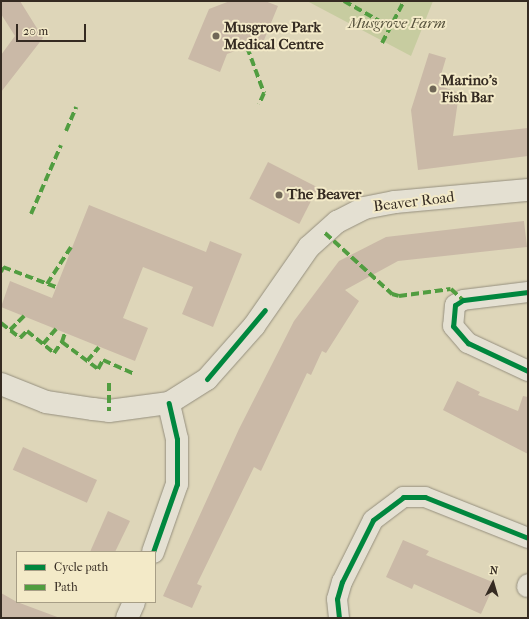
<!DOCTYPE html>
<style>
body{margin:0}
#map{position:relative;width:529px;height:619px;overflow:hidden;background:#ded6b9;font-family:"IM FELL French Canon",serif}
div>[style]{position:absolute}
.green>*{inset:0;background:#c7cca0}
.building>*{inset:0;background:#cab9a7;transform-origin:0 0}
.roads{filter:drop-shadow(0 0 1px #958f7e) drop-shadow(0 0 1px #958f7e)}
.street>*{height:20px;margin:-10px;padding:0 10px;transform-origin:10px;border-radius:10px;background:#e4e0d2}
.secondary>*{height:22px;margin:-11px;padding:0 11px;transform-origin:11px;border-radius:11px;background:#e4e0d2}
.quiet>*{height:4px;margin-top:-2px;transform-origin:0;background:repeating-linear-gradient(90deg,#519d40 0 8px,transparent 0 12px)}
.cycleway>*{height:5px;margin:-2.5px;padding:0 2.5px;transform-origin:2.5px;border-radius:2.5px;background:#00873e}
.dots>*{width:11px;height:11px;translate:-50% -50%;box-sizing:border-box;border:2px solid #f3eac8;border-radius:50%}
span{translate:-50% -50%;white-space:nowrap;text-align:center;line-height:1.15;-webkit-text-stroke:4px #f3eac8;paint-order:stroke}
.park-label{font-size:15px;color:#55513c;font-style:italic}
.poi-label{font-size:15px;color:#352b22;font-weight:700}
.left{translate:0 -50%;text-align:left}
.street-label{font-size:15px;color:#352b22}
.frame{position:absolute;inset:0;border:2px solid #352b22;pointer-events:none}
.legend{position:absolute;left:16px;top:551px;width:140px;height:52px;box-sizing:border-box;background:#f3eac8;border:1px solid #a79e86;margin:0;padding:5px 7px;list-style:none;font-size:12px;color:#352b22}
.legend li{display:flex;align-items:center;gap:8px;height:20px}
.legend b{width:20px;border:1px solid #a79e86}
.north{position:absolute;left:473px;top:563px;width:40px;height:40px;-webkit-text-stroke:3px #f3eac8;paint-order:stroke;rotate:5deg;font-size:11px;font-weight:700;line-height:16px;text-align:center;color:#352b22}
.north::after{content:'';display:block;margin:auto;width:14px;height:18px;background:#352b22;clip-path:polygon(50% 0,100% 100%,50% 72%,0 100%)}
.scale{position:absolute;left:16px;top:24px;width:70px;height:18px;box-sizing:border-box;border:2px solid #352b22;border-top:0;padding-left:5px;font-size:12px;line-height:14px;white-space:nowrap;color:#352b22;-webkit-text-stroke:3px #f3eac8;paint-order:stroke}
</style>
<div id="map">
<div class="green">
<div style="clip-path:polygon(307px 1px,433px 1px,411px 56px)"></div>
</div>
<div class="building">
<div style="clip-path:polygon(1px 1px,20px 1px,43px 38px,1px 92px,1px 55px,15px 36px,1px 14px)"></div>
<div style="clip-path:polygon(230px 1px,265px 1px,278px 6px,264px 40px,227px 54px,220px 72px,188px 59px,209px 9px)"></div>
<div style="clip-path:polygon(429px 53px,446px 58px,438px 85px,459px 93px,453px 136px,528px 128px,528px 156px,418px 170px,411px 110px)"></div>
<div style="left:268px;top:162px;width:56px;height:41px;rotate:27deg"></div>
<div style="clip-path:polygon(89px 205px,206px 252px,210px 241px,242px 254px,213px 327px,182px 314px,193px 287px,143px 267px,123px 318px,148px 328px,135px 361px,1px 307px,10px 281px,52px 298px)"></div>
<div style="clip-path:polygon(524px 221px,527px 247px,398px 261px,345px 290px,359px 301px,326px 353px,322px 351px,311px 375px,307px 373px,261px 471px,254px 467px,197px 584px,202px 586px,192px 608px,163px 596px,239px 429px,294px 321px,339px 261px,386px 237px)"></div>
<div style="clip-path:polygon(457px 381px,480px 392px,478px 395px,518px 411px,523px 396px,528px 397px,528px 454px,443px 410px)"></div>
<div style="left:23px;top:447px;width:81px;height:25px;rotate:24deg"></div>
<div style="clip-path:polygon(108px 511px,130px 521px,115px 552px,90px 552px)"></div>
<div style="clip-path:polygon(403px 540px,429px 551px,426px 555px,495px 583px,481px 614px,414px 584px,412px 589px,386px 577px)"></div>
<div style="clip-path:polygon(1px 593px,17px 602px,60px 618px,1px 618px)"></div>
</div>
<div class="roads">
<div class="street">
<div style="left:528px;top:292px;width:65px;rotate:173deg"></div>
<div style="left:463px;top:300px;width:9px;rotate:148deg"></div>
<div style="left:455px;top:305px;width:21px;rotate:95deg"></div>
<div style="left:453px;top:326px;width:23px;rotate:49deg"></div>
<div style="left:468px;top:343px;width:66px;rotate:25deg"></div>
<div style="left:527px;top:587px;width:3px;rotate:-72deg"></div>
<div style="left:339px;top:618px;width:19px;rotate:-96deg"></div>
<div style="left:337px;top:599px;width:18px;rotate:-74deg"></div>
<div style="left:342px;top:582px;width:69px;rotate:-63.4deg"></div>
<div style="left:373px;top:520px;width:38px;rotate:-37deg"></div>
<div style="left:403px;top:497px;width:22px"></div>
<div style="left:425px;top:497px;width:111px;rotate:21.7deg"></div>
</div>
<div class="secondary">
<div style="left:1px;top:384px;width:48px;rotate:21.8deg"></div>
<div style="left:46px;top:402px;width:48px;rotate:8.5deg"></div>
<div style="left:93px;top:409px;width:16px;rotate:7deg"></div>
<div style="left:109px;top:411px;width:61px;rotate:-7.6deg"></div>
<div style="left:169px;top:403px;width:45px;rotate:-32.3deg"></div>
<div style="left:207px;top:379px;width:71px;rotate:-48.4deg"></div>
<div style="left:254px;top:326px;width:96px;rotate:-55.2deg"></div>
<div style="left:309px;top:247px;width:38px;rotate:-42deg"></div>
<div style="left:337px;top:222px;width:30px;rotate:-27deg"></div>
<div style="left:364px;top:208px;width:32px;rotate:-11deg"></div>
<div style="left:395px;top:202px;width:134px;rotate:-5.2deg"></div>
<div style="left:153px;top:552px;width:72px;rotate:-70.6deg"></div>
<div style="left:177px;top:484px;width:45px;rotate:-90deg"></div>
<div style="left:177px;top:439px;width:37px;rotate:-103deg"></div>
<div style="left:127px;top:618px;width:17px;rotate:-66deg"></div>
</div>
</div>
<div class="quiet">
<div style="left:344px;top:1px;width:53px;rotate:29.5deg"></div>
<div style="left:382px;top:43px;width:47px;rotate:-62.4deg"></div>
<div style="left:247px;top:47px;width:49px;rotate:69.7deg"></div>
<div style="left:264px;top:93px;width:12px;rotate:114deg"></div>
<div style="left:66px;top:131px;width:26px;rotate:-67deg"></div>
<div style="left:31px;top:214px;width:75px;rotate:-66.5deg"></div>
<div style="left:325px;top:233px;width:91px;rotate:42.3deg"></div>
<div style="left:392px;top:294px;width:7px;rotate:16deg"></div>
<div style="left:399px;top:296px;width:52px;rotate:-7.7deg"></div>
<div style="left:451px;top:289px;width:16px;rotate:43deg"></div>
<div style="left:1px;top:272px;width:5px;rotate:-68deg"></div>
<div style="left:3px;top:267px;width:57px;rotate:20.7deg"></div>
<div style="left:47px;top:284px;width:44px;rotate:-57deg"></div>
<div style="left:1px;top:323px;width:24px;rotate:38deg"></div>
<div style="left:20px;top:338px;width:10px;rotate:-45deg"></div>
<div style="left:27px;top:331px;width:35px;rotate:39deg"></div>
<div style="left:54px;top:353px;width:14px;rotate:-54deg"></div>
<div style="left:62px;top:342px;width:45px;rotate:36.9deg"></div>
<div style="left:98px;top:369px;width:10px;rotate:-61deg"></div>
<div style="left:103px;top:360px;width:35px;rotate:24deg"></div>
<div style="left:10px;top:330px;width:20px;rotate:-45deg"></div>
<div style="left:62px;top:342px;width:9px;rotate:-72deg"></div>
<div style="left:43px;top:344px;width:20px;rotate:-49deg"></div>
<div style="left:87px;top:361px;width:18px;rotate:-49deg"></div>
<div style="left:109px;top:383px;width:28px;rotate:90deg"></div>
</div>
<div class="cycleway">
<div style="left:528px;top:292px;width:65px;rotate:173deg"></div>
<div style="left:463px;top:300px;width:9px;rotate:148deg"></div>
<div style="left:455px;top:305px;width:21px;rotate:95deg"></div>
<div style="left:453px;top:326px;width:23px;rotate:49deg"></div>
<div style="left:468px;top:343px;width:66px;rotate:25deg"></div>
<div style="left:207px;top:379px;width:90px;rotate:-50deg"></div>
<div style="left:153px;top:552px;width:72px;rotate:-70.6deg"></div>
<div style="left:177px;top:484px;width:45px;rotate:-90deg"></div>
<div style="left:177px;top:439px;width:37px;rotate:-103deg"></div>
<div style="left:339px;top:618px;width:19px;rotate:-96deg"></div>
<div style="left:337px;top:599px;width:18px;rotate:-74deg"></div>
<div style="left:342px;top:582px;width:69px;rotate:-63.4deg"></div>
<div style="left:373px;top:520px;width:38px;rotate:-37deg"></div>
<div style="left:403px;top:497px;width:22px"></div>
<div style="left:425px;top:497px;width:111px;rotate:21.7deg"></div>
</div>
<div class="dots">
<div style="left:216px;top:36px;background:#706757"></div>
<div style="left:433px;top:89px;background:#706757"></div>
<div style="left:279px;top:195px;background:#706757"></div>
</div>
<div class="park-label">
<span style="left:397px;top:24px">Musgrove Farm</span>
</div>
<div class="poi-label">
<span class="left" style="left:224px;top:36px">Musgrove Park<br>Medical Centre</span>
<span class="left" style="left:441px;top:89px">Marino's<br>Fish Bar</span>
<span class="left" style="left:287px;top:195px">The Beaver</span>
</div>
<div class="street-label">
<span style="left:414px;top:202px;rotate:-7deg">Beaver Road</span>
</div>
<div class="frame"></div>
<ul class="legend">
<li><b style="height:5px;background:#00873e"></b>Cycle path</li>
<li><b style="height:5px;background:#519d40"></b>Path</li>
</ul>
<div class="north">N</div>
<div class="scale">20 m</div>
</div>
